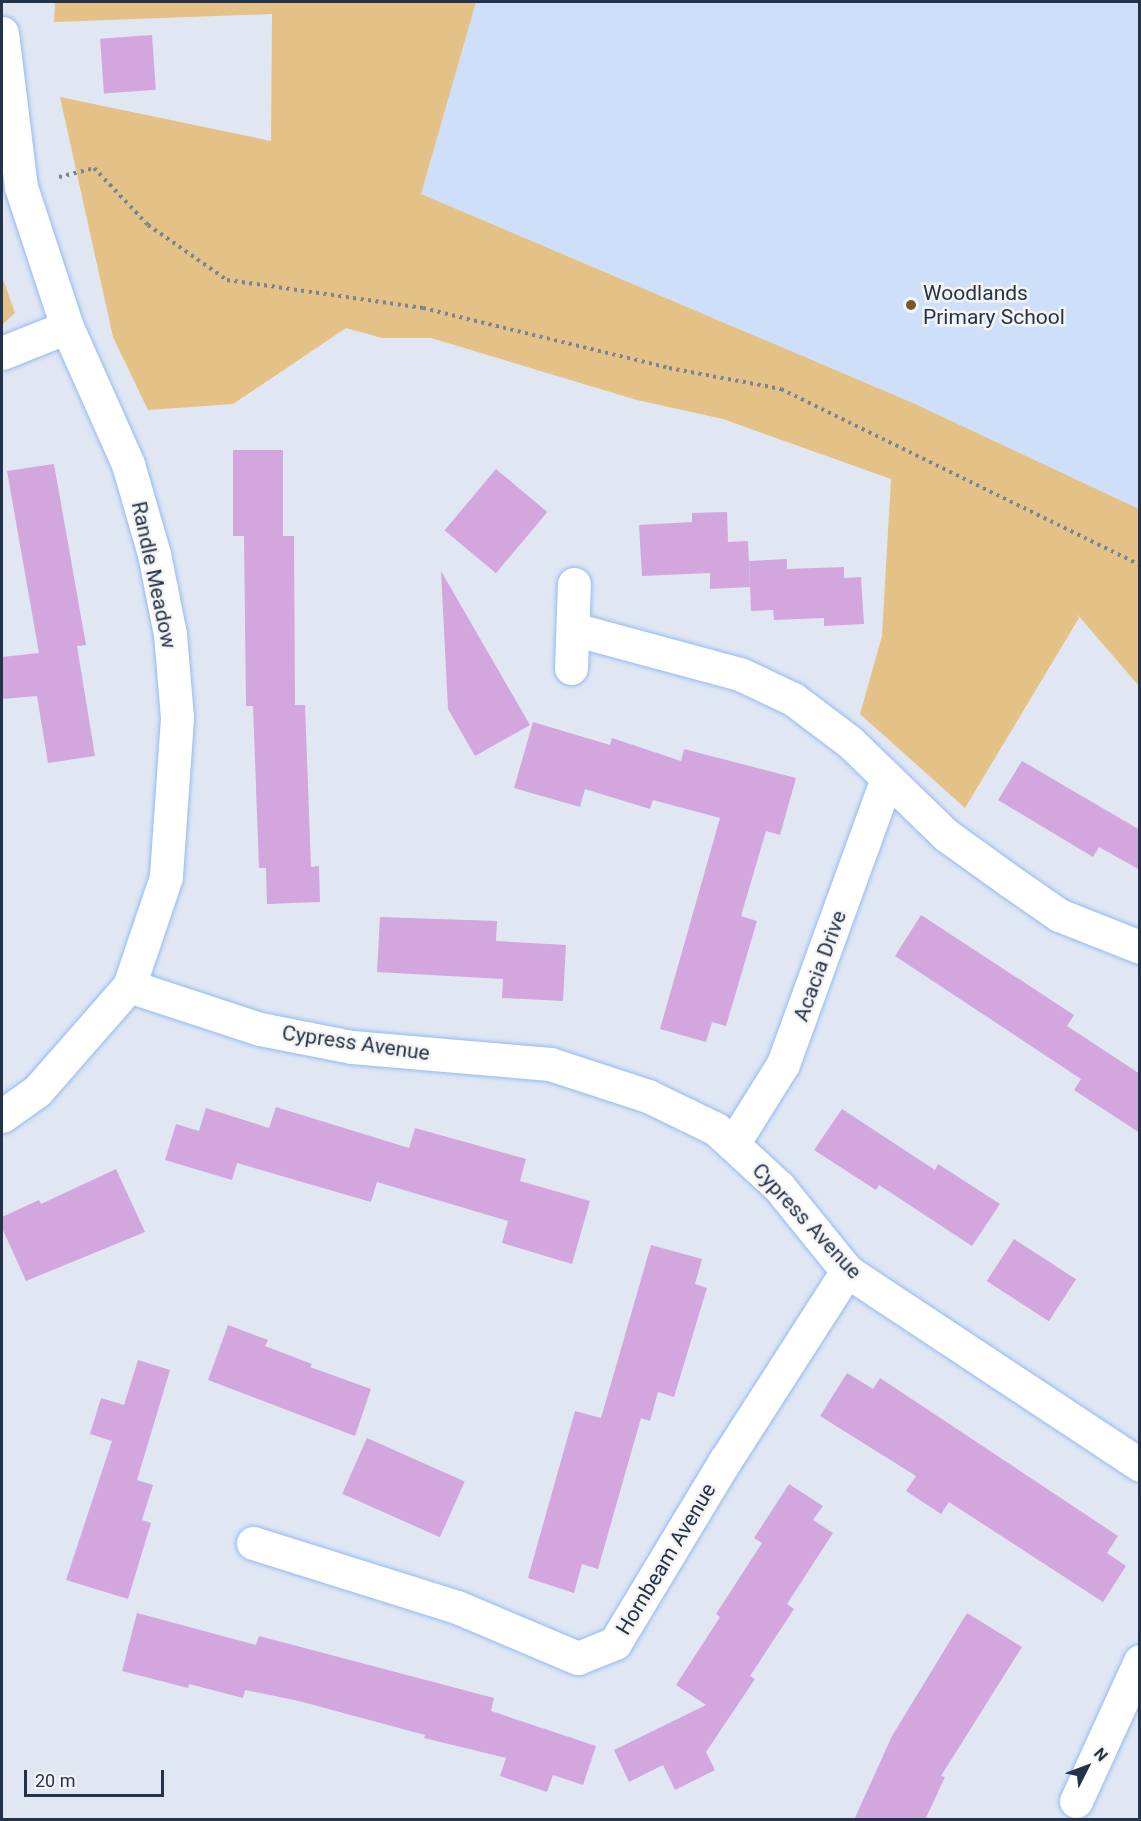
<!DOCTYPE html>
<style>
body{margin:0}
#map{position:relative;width:1141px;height:1821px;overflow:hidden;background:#e0e7f3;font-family:Roboto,sans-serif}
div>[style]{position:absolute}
.built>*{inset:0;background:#cedff9}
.green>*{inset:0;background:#e4c186}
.building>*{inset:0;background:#d3a6de;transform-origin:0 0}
.path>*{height:4px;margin-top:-2px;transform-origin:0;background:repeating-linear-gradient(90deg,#7a8496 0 3px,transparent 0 7.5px)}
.roads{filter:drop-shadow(0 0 2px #96b9f3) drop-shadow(0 0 2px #96b9f3)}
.minor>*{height:33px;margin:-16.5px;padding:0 16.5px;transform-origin:16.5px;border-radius:16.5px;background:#fff}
.dots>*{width:16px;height:16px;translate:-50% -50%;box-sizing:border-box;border:3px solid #f4f4f4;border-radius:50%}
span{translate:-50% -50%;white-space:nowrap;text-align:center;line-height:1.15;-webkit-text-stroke:5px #f4f4f4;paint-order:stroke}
.poi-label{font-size:21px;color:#25334a}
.left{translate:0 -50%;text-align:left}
.street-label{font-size:21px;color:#25334a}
.frame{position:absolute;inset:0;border:3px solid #25334a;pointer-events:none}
.north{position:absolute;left:1057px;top:1737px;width:60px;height:60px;-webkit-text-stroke:4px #f4f4f4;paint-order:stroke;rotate:48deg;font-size:16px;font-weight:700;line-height:24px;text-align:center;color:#25334a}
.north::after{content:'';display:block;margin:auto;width:21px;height:27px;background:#25334a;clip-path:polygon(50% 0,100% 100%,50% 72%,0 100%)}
.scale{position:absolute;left:24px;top:1770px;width:140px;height:27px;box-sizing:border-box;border:3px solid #25334a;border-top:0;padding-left:8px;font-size:18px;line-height:21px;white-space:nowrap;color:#25334a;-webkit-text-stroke:4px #f4f4f4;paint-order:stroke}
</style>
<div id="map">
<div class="built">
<div style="clip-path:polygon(476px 2px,1139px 2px,1139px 509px,913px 403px,421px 194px)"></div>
</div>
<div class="green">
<div style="clip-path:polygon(55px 2px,476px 2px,421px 194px,913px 403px,1139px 509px,1139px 686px,1077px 614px,1079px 618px,965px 808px,860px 714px,882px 636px,891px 479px,723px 419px,637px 400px,431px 338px,382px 338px,346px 328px,233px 404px,148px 410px,113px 337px,60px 97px,271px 141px,272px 14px,54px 22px)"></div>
<div style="clip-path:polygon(2px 276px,15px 313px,2px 325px)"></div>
</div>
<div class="building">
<div style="left:152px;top:35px;width:55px;height:52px;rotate:86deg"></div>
<div style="clip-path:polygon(233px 450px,283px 450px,283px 536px,294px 536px,295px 705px,305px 705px,311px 867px,319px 866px,320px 902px,267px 904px,266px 868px,259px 868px,253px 706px,246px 706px,244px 536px,233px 536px)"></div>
<div style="clip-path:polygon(54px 464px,86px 645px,77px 646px,95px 756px,48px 763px,37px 696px,2px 699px,2px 657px,39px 653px,7px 471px)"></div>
<div style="left:496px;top:469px;width:67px;height:80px;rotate:40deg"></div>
<div style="clip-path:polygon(727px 512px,728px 542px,748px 541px,750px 587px,710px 589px,710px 573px,642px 576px,639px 525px,692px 522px,692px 513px)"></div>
<div style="clip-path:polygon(787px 559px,787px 569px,844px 567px,844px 578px,861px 577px,864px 624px,824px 626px,824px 618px,774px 620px,773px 610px,751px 611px,749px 561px)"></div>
<div style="clip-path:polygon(441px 571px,530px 725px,475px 756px,448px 709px)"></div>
<div style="clip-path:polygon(533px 722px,610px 745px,612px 738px,681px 761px,684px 749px,796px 778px,780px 835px,766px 831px,741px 916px,757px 921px,726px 1026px,712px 1022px,706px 1042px,660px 1029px,720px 818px,653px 800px,650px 809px,585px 789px,580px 807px,514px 788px)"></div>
<div style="clip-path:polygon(1022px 761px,1140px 830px,1140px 870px,1099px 847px,1093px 857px,998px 800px)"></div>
<div style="clip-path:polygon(921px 915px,1074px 1015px,1067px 1026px,1140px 1074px,1140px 1133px,1074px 1090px,1081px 1079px,895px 956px)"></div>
<div style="clip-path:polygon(380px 917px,497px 921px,496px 941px,566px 945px,563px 1001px,502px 998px,503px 979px,377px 972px)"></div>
<div style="clip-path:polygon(276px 1107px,409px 1148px,415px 1128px,526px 1159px,520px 1181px,590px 1201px,572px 1264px,502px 1243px,508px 1221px,377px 1182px,371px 1202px,237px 1163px,232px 1180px,165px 1160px,176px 1124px,199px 1131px,206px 1108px,269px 1128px)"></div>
<div style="clip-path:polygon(842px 1109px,935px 1170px,938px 1164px,1000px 1204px,972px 1246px,879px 1185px,876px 1190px,814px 1150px)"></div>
<div style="clip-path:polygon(116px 1169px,145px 1232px,26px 1281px,2px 1228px,2px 1217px,39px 1200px,41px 1204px)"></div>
<div style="left:1014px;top:1239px;width:74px;height:50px;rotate:33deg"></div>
<div style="clip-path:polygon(651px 1245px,702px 1259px,695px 1284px,707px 1288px,674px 1397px,658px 1392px,650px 1421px,641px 1418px,598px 1569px,582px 1564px,574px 1593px,528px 1578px,575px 1411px,601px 1418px)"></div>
<div style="clip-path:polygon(228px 1325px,268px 1340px,265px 1346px,312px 1364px,310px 1367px,371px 1389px,355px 1436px,208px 1380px)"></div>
<div style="clip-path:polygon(138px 1360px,170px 1370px,137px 1480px,153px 1485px,142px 1520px,151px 1523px,128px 1599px,66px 1580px,112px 1441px,90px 1434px,101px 1398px,124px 1405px)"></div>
<div style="clip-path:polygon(847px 1373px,873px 1389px,880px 1378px,1118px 1536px,1107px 1553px,1126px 1566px,1103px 1602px,949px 1502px,941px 1514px,906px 1491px,916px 1476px,820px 1416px)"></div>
<div style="left:367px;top:1438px;width:107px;height:61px;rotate:24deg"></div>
<div style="clip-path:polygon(789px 1484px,823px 1506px,813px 1520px,833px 1533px,787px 1604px,794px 1609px,750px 1676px,755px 1679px,706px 1752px,715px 1770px,675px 1790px,663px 1765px,629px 1782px,614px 1750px,706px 1705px,676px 1685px,720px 1617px,716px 1614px,762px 1543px,754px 1538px)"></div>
<div style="clip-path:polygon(137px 1613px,256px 1645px,259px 1636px,494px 1698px,491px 1711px,596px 1746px,583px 1785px,553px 1775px,547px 1792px,500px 1776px,506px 1758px,424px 1738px,425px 1735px,299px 1701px,245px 1690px,243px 1698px,189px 1684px,188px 1688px,122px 1671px)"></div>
<div style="clip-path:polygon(967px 1613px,1022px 1647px,941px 1776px,945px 1777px,925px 1820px,854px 1820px,892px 1736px)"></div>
</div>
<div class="path">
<div style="left:59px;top:177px;width:36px;rotate:-14deg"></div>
<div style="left:94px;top:168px;width:79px;rotate:46.5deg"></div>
<div style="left:148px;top:225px;width:96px;rotate:34.8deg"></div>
<div style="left:227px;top:280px;width:198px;rotate:8.1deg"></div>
<div style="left:423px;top:308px;width:253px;rotate:13.7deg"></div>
<div style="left:669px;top:368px;width:114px;rotate:10.6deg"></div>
<div style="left:781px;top:389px;width:400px;rotate:26.1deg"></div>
</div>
<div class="roads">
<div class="minor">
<div style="left:2px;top:33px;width:155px;rotate:83deg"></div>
<div style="left:21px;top:187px;width:147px;rotate:71.8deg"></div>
<div style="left:67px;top:327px;width:150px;rotate:66deg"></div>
<div style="left:128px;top:464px;width:94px;rotate:73.9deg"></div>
<div style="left:154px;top:554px;width:82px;rotate:78.7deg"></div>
<div style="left:170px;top:634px;width:84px;rotate:85.2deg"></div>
<div style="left:177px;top:718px;width:159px;rotate:94deg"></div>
<div style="left:166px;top:877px;width:115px;rotate:108.7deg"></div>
<div style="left:129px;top:986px;width:140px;rotate:131.2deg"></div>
<div style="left:37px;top:1091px;width:43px;rotate:144.5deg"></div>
<div style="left:2px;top:353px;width:70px;rotate:-21.8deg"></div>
<div style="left:573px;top:629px;width:173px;rotate:15.1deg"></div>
<div style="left:740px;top:674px;width:59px;rotate:25.3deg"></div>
<div style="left:793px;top:699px;width:71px;rotate:37deg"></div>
<div style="left:850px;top:742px;width:134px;rotate:44.1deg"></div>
<div style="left:946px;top:835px;width:79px;rotate:35.7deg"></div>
<div style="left:1010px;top:881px;width:60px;rotate:34.8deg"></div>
<div style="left:1059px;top:915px;width:87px;rotate:21.6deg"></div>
<div style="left:571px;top:668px;width:84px;rotate:-88deg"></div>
<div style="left:129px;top:986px;width:138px;rotate:18.2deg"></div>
<div style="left:260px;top:1029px;width:94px;rotate:11.1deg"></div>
<div style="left:352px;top:1047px;width:199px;rotate:4.9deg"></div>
<div style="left:550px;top:1064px;width:103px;rotate:18.1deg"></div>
<div style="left:648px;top:1096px;width:76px;rotate:25.9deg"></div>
<div style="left:716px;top:1129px;width:86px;rotate:42.6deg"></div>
<div style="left:779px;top:1187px;width:108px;rotate:51deg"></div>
<div style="left:847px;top:1271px;width:351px;rotate:33.5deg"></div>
<div style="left:733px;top:1144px;width:94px;rotate:-58deg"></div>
<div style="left:783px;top:1064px;width:304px;rotate:-70deg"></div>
<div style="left:253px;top:1543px;width:214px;rotate:17.4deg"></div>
<div style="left:457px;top:1607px;width:131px;rotate:22.9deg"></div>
<div style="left:578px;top:1658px;width:40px;rotate:-22deg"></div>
<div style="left:615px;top:1643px;width:213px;rotate:-58.9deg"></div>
<div style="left:725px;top:1461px;width:226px;rotate:-57.3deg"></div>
<div style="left:1076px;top:1801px;width:154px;rotate:-65.4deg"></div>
</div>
</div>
<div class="dots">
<div style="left:911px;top:305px;background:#755a2c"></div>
</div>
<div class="poi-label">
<span class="left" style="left:923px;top:305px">Woodlands<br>Primary School</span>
</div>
<div class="street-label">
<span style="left:154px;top:575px;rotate:78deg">Randle Meadow</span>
<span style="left:820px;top:966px;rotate:-70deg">Acacia Drive</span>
<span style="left:356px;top:1043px;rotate:8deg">Cypress Avenue</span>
<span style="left:807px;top:1221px;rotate:47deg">Cypress Avenue</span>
<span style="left:666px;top:1559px;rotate:-59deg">Hornbeam Avenue</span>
</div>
<div class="frame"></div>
<div class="north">N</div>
<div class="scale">20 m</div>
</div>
